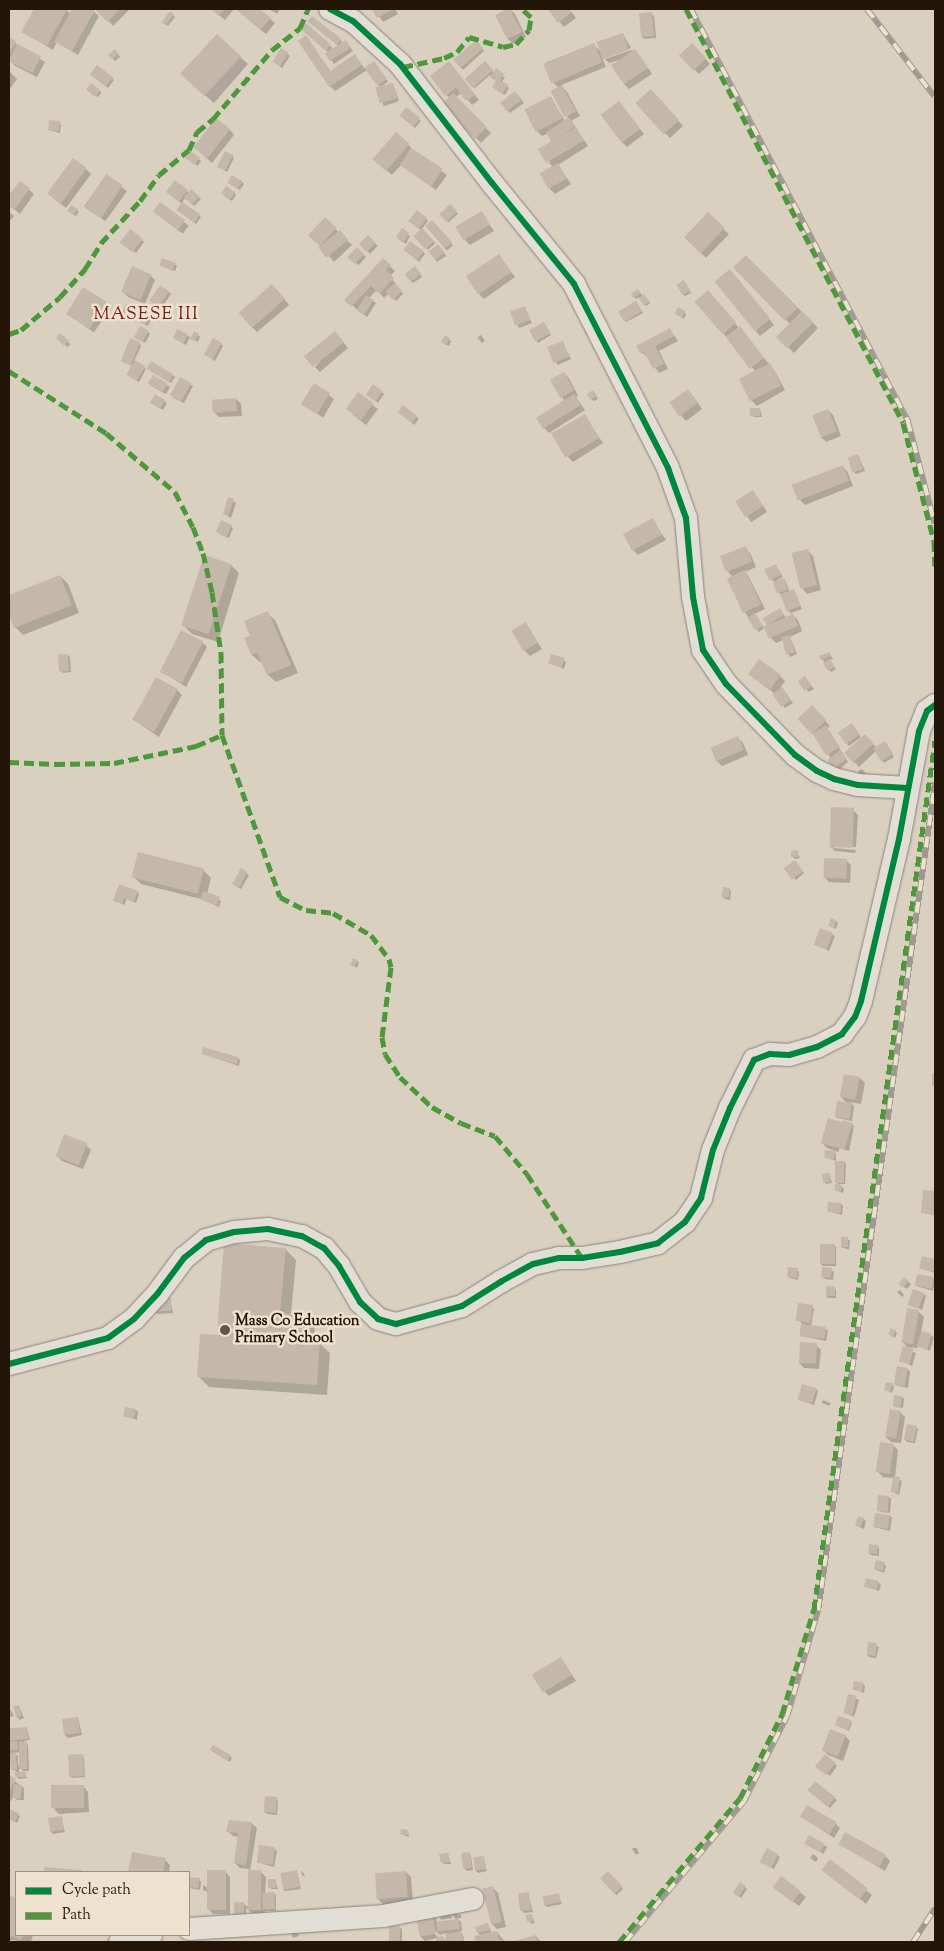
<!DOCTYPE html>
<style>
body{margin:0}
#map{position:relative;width:944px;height:1951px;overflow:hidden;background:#dad0c0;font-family:"Sorts Mill Goudy",serif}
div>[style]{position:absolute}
.shadow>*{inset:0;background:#0003;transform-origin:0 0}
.building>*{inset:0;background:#c5b8aa;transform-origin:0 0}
.roads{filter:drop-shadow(0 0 1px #8a8278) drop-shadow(0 0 1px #8a8278)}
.minor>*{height:22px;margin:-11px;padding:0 11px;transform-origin:11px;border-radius:11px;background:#e2ded5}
.rail>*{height:5.5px;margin-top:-2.75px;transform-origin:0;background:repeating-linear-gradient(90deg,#eee2cf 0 11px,#9e9991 0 22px);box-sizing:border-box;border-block:1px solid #9e9991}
.quiet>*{height:5px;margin-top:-2.5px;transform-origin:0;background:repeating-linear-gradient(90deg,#4d983a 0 10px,transparent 0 15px)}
.cycleway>*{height:6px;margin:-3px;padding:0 3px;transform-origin:3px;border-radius:3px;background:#00873e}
.dots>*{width:14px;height:14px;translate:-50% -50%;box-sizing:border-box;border:2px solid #eee2cf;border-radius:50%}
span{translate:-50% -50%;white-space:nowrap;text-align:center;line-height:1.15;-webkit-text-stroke:5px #eee2cf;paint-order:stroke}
.poi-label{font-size:15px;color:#231507;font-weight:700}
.left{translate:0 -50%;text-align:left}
.quarter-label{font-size:18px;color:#7a1f14;letter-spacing:1px}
.frame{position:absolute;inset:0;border:10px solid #231507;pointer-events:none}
.legend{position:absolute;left:15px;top:1871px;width:175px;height:65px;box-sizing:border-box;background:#eee2cf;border:1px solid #9d907f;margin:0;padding:6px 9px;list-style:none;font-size:15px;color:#231507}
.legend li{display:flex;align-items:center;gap:10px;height:25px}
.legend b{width:25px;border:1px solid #9d907f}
</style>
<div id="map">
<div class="shadow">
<div style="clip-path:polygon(35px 9px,65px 9px,71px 14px,74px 9px,91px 9px,99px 16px,78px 55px,57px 42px,53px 50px,23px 32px)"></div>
<div style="clip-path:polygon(100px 9px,130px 9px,113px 26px,98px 10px)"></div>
<div style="clip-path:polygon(212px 9px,234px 9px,225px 20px)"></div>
<div style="clip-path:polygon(236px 9px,259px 9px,275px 23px,266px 34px)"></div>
<div style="clip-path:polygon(269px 9px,280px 9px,277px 14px)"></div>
<div style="clip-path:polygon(374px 9px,395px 9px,398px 14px,383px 22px)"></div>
<div style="clip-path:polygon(510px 9px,515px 14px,526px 37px,513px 44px,508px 39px)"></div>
<div style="clip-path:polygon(549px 9px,569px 9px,576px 18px,564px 27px)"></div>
<div style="clip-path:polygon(170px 12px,175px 17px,168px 26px,163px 22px)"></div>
<div style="clip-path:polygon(651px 14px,654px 16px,656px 38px,645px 39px,642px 37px)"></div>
<div style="clip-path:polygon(311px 24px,340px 40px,342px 42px,339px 46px)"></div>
<div style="left:306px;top:25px;width:35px;height:6px;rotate:41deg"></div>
<div style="clip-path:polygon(623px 34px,631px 48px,605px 57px,605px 59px,601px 55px,606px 67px,561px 85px,567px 92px,580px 116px,571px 121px,588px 146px,558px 165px,571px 184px,555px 194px,550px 189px,553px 167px,549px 163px,554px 143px,547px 134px,542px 136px,537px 131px,550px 97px,565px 121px,568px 119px,559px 88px,552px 82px,545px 63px,593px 44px,602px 53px)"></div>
<div style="clip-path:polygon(9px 39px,45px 62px,37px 77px,15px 66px,9px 59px)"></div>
<div style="clip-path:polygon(310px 42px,331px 72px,355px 56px,365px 69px,376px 65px,388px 82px,380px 87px,367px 70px,335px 91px,330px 86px)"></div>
<div style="left:476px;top:42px;width:12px;height:28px;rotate:48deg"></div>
<div style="clip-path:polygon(348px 44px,353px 51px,334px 64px,327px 55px)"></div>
<div style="clip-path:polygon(697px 49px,710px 64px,699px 74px,694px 69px)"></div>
<div style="clip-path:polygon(115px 50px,120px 57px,115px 61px,109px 55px)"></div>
<div style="clip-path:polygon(282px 50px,290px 56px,282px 68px,275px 63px)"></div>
<div style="clip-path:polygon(632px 50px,640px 56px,652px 74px,629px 89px,624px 84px,622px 59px,609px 63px,605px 59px)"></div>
<div style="clip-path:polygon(240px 57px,248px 64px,214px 103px,190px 82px)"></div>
<div style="clip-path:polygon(485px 62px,494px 73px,505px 77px,502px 82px,509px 88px,505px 95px,495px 89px,497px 81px,490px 75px,475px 88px,466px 78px)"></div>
<div style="clip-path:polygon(454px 68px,479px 100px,472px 105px,462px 93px,455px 97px,491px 133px,481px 143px,443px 105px,449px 98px,432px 76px)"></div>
<div style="clip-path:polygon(9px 71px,17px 79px,9px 90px)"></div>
<div style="clip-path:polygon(94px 77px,112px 78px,114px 80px,108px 88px)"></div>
<div style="left:92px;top:84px;width:13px;height:6px;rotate:42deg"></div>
<div style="left:393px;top:84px;width:18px;height:16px;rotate:71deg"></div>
<div style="clip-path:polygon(517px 94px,524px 103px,510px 113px,502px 103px)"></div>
<div style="clip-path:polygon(656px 96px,683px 126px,670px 138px,665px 133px)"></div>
<div style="clip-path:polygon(406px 108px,421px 121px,415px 128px,403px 118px)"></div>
<div style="clip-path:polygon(624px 108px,644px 134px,627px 147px,622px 142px)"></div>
<div style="clip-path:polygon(59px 122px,61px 125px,60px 133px,48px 130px)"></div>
<div style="clip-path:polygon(230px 130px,234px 135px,212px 163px,194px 147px)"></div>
<div style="clip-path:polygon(409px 145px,413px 151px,447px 175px,436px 190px,401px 165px,392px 175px,379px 164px)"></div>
<div style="clip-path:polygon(232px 156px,234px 158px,227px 172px,218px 166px)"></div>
<div style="clip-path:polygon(199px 159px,201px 161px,198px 166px,190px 161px)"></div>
<div style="clip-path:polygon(86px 169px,91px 174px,66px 208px,53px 198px)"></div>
<div style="left:106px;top:176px;width:26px;height:37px;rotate:36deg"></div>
<div style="clip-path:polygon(20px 182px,34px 194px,20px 214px,9px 205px,9px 197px)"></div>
<div style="clip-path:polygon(242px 182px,244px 184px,240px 190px,229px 183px)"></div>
<div style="clip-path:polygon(187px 191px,189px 193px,191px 191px,201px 199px,194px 206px,185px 198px,182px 203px,201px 217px,196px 224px,180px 212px,182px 204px,170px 194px)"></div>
<div style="clip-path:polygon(234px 192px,236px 195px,232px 201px,224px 196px)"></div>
<div style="left:160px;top:204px;width:36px;height:10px;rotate:37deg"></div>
<div style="left:450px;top:205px;width:12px;height:13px;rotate:48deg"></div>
<div style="clip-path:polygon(77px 210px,79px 212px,76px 216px,71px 213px)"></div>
<div style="clip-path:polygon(9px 212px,14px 216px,9px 222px)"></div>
<div style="clip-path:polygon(481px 212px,494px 231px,470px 245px,465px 240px)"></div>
<div style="left:708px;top:214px;width:29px;height:33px;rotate:44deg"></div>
<div style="clip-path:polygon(426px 218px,428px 221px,421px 230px,413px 223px)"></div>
<div style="clip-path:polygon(325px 219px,352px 245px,334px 262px,310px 235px)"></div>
<div style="left:432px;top:221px;width:32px;height:8px;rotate:49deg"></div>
<div style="clip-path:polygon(402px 230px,410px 236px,406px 244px,399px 239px)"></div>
<div style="left:423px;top:230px;width:18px;height:10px;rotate:47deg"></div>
<div style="left:368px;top:237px;width:13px;height:11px;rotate:42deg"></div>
<div style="clip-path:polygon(142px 240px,144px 242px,136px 253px,124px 245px)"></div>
<div style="clip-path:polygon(440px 247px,446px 256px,437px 262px,429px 251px)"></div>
<div style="left:357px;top:249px;width:12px;height:11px;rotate:42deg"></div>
<div style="clip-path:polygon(407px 252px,423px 252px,425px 254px,419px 262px)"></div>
<div style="clip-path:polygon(499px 256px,515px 277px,484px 299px,479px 294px)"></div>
<div style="clip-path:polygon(746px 256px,818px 328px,794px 353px,779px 338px,791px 325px,734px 268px)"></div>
<div style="clip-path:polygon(383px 260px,395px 271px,390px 276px,403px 294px,396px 301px,389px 293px,384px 298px,377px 290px,369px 298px,376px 303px,367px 317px,345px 300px)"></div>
<div style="clip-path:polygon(175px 264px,177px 266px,175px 271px,161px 265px)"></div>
<div style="clip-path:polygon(417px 269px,422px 277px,413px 283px,411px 281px)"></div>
<div style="clip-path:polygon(150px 275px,155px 280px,145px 304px,128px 297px,123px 292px)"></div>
<div style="clip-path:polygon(735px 276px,774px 325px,760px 336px,716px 282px)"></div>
<div style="clip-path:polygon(684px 281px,691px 293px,685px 296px,683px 294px)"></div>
<div style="clip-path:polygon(160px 286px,171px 294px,161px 309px,153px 303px)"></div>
<div style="left:84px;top:289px;width:33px;height:30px;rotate:35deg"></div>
<div style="clip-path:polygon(277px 290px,289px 305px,257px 332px,252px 327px)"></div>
<div style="clip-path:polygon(640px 293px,646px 298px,650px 303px,646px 306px,639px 297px,636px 299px,632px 294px)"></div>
<div style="clip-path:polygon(713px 297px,774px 370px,785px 390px,757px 406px,752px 401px,756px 372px,723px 333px)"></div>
<div style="clip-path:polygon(636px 303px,643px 313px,626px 322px,624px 320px)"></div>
<div style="clip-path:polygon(525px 308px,532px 323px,519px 328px,511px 313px)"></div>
<div style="clip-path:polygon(684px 312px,686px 314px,684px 319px,676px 313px)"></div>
<div style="clip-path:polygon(125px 315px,149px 316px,151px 319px,148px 326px)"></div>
<div style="clip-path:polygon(546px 326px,551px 335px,538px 343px,530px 331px)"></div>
<div style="clip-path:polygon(670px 329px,678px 341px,659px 351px,668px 369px,659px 373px,648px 357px,642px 353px)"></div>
<div style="clip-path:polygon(177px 331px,190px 337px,186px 345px,174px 338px)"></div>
<div style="clip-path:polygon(148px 332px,150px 334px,145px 343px,137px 338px)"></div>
<div style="left:61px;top:335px;width:13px;height:4px;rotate:45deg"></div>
<div style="clip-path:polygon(198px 335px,200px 337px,198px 342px,194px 340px)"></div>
<div style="left:481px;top:335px;width:7px;height:4px;rotate:56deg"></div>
<div style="clip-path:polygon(340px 338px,348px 348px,320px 372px,315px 367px)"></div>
<div style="clip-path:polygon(449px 339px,451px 341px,449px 346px,444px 344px)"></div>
<div style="clip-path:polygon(139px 343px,141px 346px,134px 361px,146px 369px,139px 382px,130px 377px,132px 366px,123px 362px)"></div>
<div style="clip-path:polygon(563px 343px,571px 359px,558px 365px,556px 363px)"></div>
<div style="clip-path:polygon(221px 344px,223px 346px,215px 361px,207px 356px)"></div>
<div style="clip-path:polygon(152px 363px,175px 377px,171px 383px,151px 371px)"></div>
<div style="clip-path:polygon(564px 373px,569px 378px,578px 396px,576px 397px,585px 410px,549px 433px,544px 428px,565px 402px,551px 380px)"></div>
<div style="clip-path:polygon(153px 377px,170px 387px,166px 394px,151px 386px)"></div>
<div style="clip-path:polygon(180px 379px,193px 386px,184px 403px,173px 398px)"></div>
<div style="clip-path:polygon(315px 385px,334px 399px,323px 418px,303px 403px)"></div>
<div style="clip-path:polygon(382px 392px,384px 394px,378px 403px,370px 397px)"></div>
<div style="clip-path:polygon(358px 394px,378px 409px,366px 425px,352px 414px)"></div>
<div style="clip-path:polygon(595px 394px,598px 399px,594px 401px,591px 399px)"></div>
<div style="clip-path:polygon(693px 396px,702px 409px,686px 421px,671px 404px)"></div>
<div style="clip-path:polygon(236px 399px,241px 404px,242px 416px,219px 417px,214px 412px)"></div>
<div style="clip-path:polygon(164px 401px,167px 403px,163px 410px,154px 405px)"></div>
<div style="clip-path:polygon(403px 406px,419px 419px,414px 425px,401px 414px)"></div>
<div style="clip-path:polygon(760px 409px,762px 417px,754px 417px,751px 415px)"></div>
<div style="clip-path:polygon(828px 410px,833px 415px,841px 436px,826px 442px,821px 437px)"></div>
<div style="clip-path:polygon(584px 416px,603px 443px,573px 462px,568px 457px)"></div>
<div style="clip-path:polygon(858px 455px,865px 471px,856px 474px,854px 472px)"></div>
<div style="clip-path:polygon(842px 466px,847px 471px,853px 486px,805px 505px,800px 500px)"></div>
<div style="left:753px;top:491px;width:25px;height:19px;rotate:56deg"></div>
<div style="clip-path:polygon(229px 499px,236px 503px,231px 518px,224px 514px)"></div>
<div style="clip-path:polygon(652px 519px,666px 540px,638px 555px,633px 550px)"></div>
<div style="clip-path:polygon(231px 526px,233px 528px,229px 538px,219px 534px)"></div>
<div style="clip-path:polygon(745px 548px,750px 553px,756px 567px,745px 572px,749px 577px,765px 609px,754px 614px,764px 628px,759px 632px,744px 611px,729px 579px,733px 577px,728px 572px)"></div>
<div style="clip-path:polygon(808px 551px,813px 556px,821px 590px,807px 594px,802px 588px)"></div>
<div style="clip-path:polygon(231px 565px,239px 573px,218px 642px,192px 634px,184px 626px)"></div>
<div style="clip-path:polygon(776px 566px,783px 577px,777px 580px,778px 582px,784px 579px,786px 582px,790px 592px,795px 593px,802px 609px,791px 613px,798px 620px,802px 631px,790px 637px,797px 654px,790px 657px,783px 640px,776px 643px,771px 638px,767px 624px,780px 609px,786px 618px,792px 615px,789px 611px,781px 594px,778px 593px,774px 581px,771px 580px)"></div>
<div style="clip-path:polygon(60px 576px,68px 584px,79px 613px,23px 635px,15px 627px,9px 611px,9px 596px)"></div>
<div style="clip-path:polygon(267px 613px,275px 620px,298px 673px,276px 682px,268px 675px,262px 661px,260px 662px,252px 655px,252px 636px)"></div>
<div style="clip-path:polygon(525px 624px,542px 649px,530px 656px,525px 651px)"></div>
<div style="clip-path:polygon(202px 642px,207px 647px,186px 687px,161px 671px)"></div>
<div style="clip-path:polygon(829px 653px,833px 659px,829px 660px,836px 669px,831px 672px,822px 659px)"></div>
<div style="clip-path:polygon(68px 655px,70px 657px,71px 672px,63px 673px,61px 671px)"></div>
<div style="clip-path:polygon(563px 659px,566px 662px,564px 669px,550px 663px)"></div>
<div style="clip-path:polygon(750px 674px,780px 676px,785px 681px,781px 687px,793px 703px,785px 708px,774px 693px)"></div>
<div style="clip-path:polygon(807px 680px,814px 689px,809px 692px,807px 690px)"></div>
<div style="clip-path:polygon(177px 690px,182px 695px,159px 737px,134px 720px)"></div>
<div style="clip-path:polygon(812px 707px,830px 726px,827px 728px,848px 762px,839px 770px,817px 738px,799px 719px)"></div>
<div style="clip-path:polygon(854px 727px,861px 737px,849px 746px,847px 744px)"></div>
<div style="clip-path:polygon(865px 736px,877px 748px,887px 745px,894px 757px,884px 763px,876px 751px,859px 767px,846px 753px)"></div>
<div style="clip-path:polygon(738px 738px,743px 743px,748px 755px,722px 766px,717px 761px,712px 749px)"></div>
<div style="clip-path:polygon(862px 769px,864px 771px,866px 775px,860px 775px,858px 771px)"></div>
<div style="clip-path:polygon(853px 810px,858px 815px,856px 847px,833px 846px,833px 848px,856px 850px,855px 853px,835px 851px,830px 846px)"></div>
<div style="clip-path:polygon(797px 852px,800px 858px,795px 859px,793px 857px)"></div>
<div style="clip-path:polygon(846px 860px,851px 865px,850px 883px,829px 882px,824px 877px)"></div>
<div style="clip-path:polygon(797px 864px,804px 873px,796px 880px,794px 878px)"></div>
<div style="clip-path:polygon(203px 870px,211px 878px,207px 894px,221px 901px,219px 907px,201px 899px,141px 884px,133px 876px)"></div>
<div style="clip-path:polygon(241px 870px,249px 875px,241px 889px,236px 886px)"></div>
<div style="clip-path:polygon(729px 889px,731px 891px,730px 900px,725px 899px,723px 897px)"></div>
<div style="clip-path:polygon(137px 892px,139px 894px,136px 903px,127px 899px,124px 905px,114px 901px)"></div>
<div style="clip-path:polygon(836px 921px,838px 923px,836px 929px,830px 926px)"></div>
<div style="clip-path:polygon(832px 934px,835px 936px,829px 951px,815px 944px)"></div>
<div style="clip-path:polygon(357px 961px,359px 963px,357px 968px,354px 966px)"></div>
<div style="clip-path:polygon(203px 1054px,238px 1058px,240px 1060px,239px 1066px)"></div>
<div style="clip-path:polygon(860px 1078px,865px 1083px,861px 1104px,850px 1102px,854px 1106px,852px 1121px,838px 1118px,835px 1116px,848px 1104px,841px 1097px)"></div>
<div style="clip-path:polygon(841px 1123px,843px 1125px,852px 1124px,854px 1126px,849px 1151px,840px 1148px,838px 1152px,827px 1148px,822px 1143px)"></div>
<div style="clip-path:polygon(86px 1145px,91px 1150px,83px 1169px,62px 1161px,57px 1156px)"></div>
<div style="clip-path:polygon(834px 1152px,836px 1154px,836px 1161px,825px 1157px)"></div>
<div style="clip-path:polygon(844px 1162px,846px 1165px,845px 1184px,839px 1184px,844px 1189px,843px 1193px,835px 1190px,840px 1186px,835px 1182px)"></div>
<div style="clip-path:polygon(829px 1174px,832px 1183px,826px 1184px,824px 1182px)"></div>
<div style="clip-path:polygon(924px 1191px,935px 1192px,935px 1215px,923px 1213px)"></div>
<div style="clip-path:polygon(841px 1204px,843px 1206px,842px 1215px,828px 1211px)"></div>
<div style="clip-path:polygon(847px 1238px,850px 1241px,849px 1250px,841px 1247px)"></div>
<div style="clip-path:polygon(834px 1245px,836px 1247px,836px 1266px,823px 1266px,821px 1264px)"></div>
<div style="clip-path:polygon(285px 1249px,296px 1260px,291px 1315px,304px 1316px,315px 1326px,314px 1342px,319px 1343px,330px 1353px,327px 1395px,209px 1387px,199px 1377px,220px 1336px)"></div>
<div style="clip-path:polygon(923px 1257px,935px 1261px,935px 1273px,920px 1268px)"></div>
<div style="clip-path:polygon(797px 1270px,799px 1272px,798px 1280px,790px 1278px,788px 1276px)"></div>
<div style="clip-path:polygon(831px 1270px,834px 1272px,833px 1280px,825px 1279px,822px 1276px)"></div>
<div style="clip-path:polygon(933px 1278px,935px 1280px,933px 1291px,916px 1286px)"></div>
<div style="clip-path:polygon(904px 1279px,911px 1284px,907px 1289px,903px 1286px)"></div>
<div style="clip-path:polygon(834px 1288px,836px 1290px,836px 1298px,829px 1298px,826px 1296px)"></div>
<div style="clip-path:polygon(900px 1290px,904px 1295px,902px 1297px,897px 1292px)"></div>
<div style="clip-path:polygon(924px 1294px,926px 1296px,922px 1310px,910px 1304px)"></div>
<div style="clip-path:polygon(170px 1299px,173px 1313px,158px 1314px,156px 1312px)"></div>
<div style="clip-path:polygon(812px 1307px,814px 1309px,811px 1326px,828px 1330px,826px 1341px,801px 1336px,802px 1323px,797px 1320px)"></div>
<div style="clip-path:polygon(919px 1312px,924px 1317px,921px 1332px,934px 1337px,930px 1351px,918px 1346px,918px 1348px,907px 1347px,902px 1341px)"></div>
<div style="clip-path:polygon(895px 1331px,897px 1333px,895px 1338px,889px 1334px)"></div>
<div style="clip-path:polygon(816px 1345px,821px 1350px,819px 1369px,804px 1368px,799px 1363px)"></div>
<div style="clip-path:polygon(903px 1348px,916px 1353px,912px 1366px,900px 1360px)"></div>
<div style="clip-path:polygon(907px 1369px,910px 1371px,908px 1388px,898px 1386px,896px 1384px)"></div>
<div style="clip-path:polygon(892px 1385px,894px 1387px,892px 1393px,886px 1390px)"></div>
<div style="clip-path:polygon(816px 1389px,818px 1391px,814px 1405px,800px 1400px)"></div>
<div style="clip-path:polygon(902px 1397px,904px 1399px,903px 1408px,896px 1407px,893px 1405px)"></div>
<div style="left:823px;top:1400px;width:8px;height:3px;rotate:23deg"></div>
<div style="clip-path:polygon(136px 1410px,138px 1412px,137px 1420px,125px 1416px)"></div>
<div style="clip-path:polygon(900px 1412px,905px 1417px,901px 1443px,891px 1442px,886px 1437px)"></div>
<div style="clip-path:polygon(916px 1427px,918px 1429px,915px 1443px,907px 1442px,905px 1440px)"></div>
<div style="clip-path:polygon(893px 1445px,898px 1450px,895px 1478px,902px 1481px,899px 1495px,891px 1491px,894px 1478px,883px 1477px,878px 1472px)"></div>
<div style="clip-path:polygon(889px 1497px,891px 1499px,890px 1513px,880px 1512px,878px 1510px)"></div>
<div style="clip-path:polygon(890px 1516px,892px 1518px,890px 1531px,874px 1527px)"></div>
<div style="clip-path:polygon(863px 1519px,866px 1521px,864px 1529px,857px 1526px)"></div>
<div style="clip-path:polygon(877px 1546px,879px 1548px,879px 1556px,871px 1555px,869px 1553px)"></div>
<div style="clip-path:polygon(884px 1564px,886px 1566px,884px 1573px,874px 1569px)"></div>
<div style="clip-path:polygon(878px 1582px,881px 1585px,879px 1591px,865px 1586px)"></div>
<div style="clip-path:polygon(876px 1645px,879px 1647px,876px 1658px,869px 1657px,867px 1655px)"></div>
<div style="clip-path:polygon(561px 1658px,576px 1681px,549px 1696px,544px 1691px)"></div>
<div style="clip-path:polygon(863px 1684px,865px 1686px,864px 1693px,854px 1689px)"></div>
<div style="clip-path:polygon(849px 1695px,859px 1700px,854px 1717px,844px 1712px)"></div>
<div style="clip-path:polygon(19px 1706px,24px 1718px,20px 1720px,17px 1717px)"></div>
<div style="clip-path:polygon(10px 1709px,14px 1716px,9px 1717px,9px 1710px)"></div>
<div style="clip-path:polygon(78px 1718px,82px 1735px,68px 1738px,65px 1735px)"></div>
<div style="clip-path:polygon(850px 1721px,852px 1723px,849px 1731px,837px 1725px)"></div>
<div style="clip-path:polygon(evenodd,27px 1729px,30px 1740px,24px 1741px,28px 1745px,29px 1771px,24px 1771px,27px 1778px,18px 1779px,16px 1771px,12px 1769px,9px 1753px,9px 1730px,27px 1729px,20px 1752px,21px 1765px,18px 1765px,18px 1756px,14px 1753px,20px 1752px,27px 1729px,19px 1767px,25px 1773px,19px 1773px,19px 1767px)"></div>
<div style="clip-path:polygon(845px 1736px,850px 1741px,843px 1761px,828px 1755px,823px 1750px)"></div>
<div style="clip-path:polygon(212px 1750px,230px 1756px,232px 1758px,230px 1762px)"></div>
<div style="clip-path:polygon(82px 1755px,84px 1758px,85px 1777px,72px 1778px,70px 1776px)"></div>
<div style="clip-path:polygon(835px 1764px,837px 1766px,830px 1776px,820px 1769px)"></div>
<div style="clip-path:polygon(9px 1777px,24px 1788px,24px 1800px,17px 1800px,14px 1796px,11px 1801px,9px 1800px)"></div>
<div style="clip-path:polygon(815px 1782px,837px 1800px,830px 1808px,811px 1792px)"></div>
<div style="clip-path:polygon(83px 1786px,88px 1792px,89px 1812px,59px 1814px,54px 1809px)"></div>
<div style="clip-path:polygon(276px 1798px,278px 1801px,277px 1815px,267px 1814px,265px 1812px)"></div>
<div style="clip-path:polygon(9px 1810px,20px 1816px,17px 1823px,9px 1819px)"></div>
<div style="clip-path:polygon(801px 1816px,835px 1823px,840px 1828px,834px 1838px)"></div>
<div style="clip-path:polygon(61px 1818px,65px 1832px,53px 1834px,51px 1832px)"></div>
<div style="clip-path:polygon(251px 1823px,257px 1828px,250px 1871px,261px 1872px,266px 1877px,265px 1894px,274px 1893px,276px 1896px,276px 1911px,265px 1911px,265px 1915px,253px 1914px,246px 1908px,246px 1915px,237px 1915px,235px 1913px,244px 1904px,248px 1907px,249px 1869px,240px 1868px,235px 1863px,239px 1837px,233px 1836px,228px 1831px)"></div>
<div style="clip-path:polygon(408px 1831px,409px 1837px,401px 1834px)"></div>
<div style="left:810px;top:1837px;width:20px;height:8px;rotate:30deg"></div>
<div style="clip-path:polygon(839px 1844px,885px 1856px,890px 1861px,885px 1871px)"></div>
<div style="clip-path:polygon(632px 1848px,637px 1848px,639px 1854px,635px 1854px)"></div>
<div style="clip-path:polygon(274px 1849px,277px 1851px,274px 1867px,257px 1862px)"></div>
<div style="clip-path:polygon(133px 1853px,165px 1860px,170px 1865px,169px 1872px,130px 1872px)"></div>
<div style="clip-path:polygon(448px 1854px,451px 1864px,444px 1864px,442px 1862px)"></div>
<div style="clip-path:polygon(463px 1854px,469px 1854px,471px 1856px,473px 1870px,467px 1871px,465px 1869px)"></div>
<div style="clip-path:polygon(813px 1854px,818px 1858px,816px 1862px,810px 1858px)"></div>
<div style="clip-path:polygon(777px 1855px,780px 1857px,774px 1869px,762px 1862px)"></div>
<div style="clip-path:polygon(483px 1857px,487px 1871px,478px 1873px,476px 1871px)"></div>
<div style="clip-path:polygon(830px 1861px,872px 1895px,866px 1904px,829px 1874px)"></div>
<div style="clip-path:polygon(225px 1871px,230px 1877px,230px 1914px,213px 1914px,208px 1909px,208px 1892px,203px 1890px,203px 1885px,208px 1888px)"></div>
<div style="clip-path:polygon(301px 1871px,304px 1873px,305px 1877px,302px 1875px)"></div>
<div style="clip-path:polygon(297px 1872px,301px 1889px,285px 1891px,283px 1889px)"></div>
<div style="clip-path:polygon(406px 1872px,411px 1877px,413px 1902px,383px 1904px,378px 1899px)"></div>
<div style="left:608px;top:1873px;width:22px;height:9px;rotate:47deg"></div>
<div style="clip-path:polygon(189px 1878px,199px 1879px,201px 1882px,200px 1890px,189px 1888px)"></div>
<div style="clip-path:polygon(781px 1878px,806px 1897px,799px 1906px,780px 1892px)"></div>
<div style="clip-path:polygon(275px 1880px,278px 1889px,271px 1889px,269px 1887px)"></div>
<div style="clip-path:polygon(740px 1883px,747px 1889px,741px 1898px,736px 1894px)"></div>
<div style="clip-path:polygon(493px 1888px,498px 1893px,506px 1927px,497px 1929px,492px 1924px)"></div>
<div style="clip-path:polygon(528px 1893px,533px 1912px,524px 1913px,522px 1911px)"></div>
<div style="clip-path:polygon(558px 1895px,562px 1904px,547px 1907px,545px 1905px)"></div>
<div style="clip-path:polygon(9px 1897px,16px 1899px,16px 1935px,33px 1935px,31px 1942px,9px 1940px)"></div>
<div style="clip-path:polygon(evenodd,437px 1909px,461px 1915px,461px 1918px,457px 1918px,461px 1922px,462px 1931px,459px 1931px,463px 1935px,464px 1942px,437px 1942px,437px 1938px,425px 1941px,420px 1936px,416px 1915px,436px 1917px,437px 1923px,457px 1920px,451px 1914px,452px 1918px,441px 1920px,437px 1909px,432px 1928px,440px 1935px,446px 1933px,447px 1942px,442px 1937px,439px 1938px,430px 1929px,432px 1928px)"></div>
<div style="clip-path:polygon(531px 1915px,535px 1923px,531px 1924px,527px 1916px)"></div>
<div style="clip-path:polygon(488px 1925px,492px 1933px,497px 1932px,505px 1942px,477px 1942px,476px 1937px,481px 1936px,478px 1933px)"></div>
<div style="clip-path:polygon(390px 1927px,399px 1927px,402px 1929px,402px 1942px,391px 1942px)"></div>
<div style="clip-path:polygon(289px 1928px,297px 1929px,299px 1936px,293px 1938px)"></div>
<div style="clip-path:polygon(536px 1936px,541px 1942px,514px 1942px)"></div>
</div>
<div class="building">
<div style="clip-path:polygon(34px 9px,67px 9px,47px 46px,21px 32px)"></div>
<div style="clip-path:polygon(72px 9px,95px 10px,72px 51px,54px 42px)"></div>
<div style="clip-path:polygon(98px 9px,120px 9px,107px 22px,96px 10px)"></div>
<div style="clip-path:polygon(211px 9px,225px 9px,219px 16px)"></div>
<div style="clip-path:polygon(236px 9px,260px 9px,271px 18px,260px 30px)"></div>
<div style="clip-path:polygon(372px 9px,394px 9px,377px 18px)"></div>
<div style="clip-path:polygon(507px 9px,510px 9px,522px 32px,507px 39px,495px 15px)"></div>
<div style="clip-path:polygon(548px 9px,569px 9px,572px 12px,558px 23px)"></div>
<div style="left:170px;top:11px;width:5px;height:14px;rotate:37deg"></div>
<div style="left:652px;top:12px;width:24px;height:13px;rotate:85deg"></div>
<div style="left:312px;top:16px;width:37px;height:7px;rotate:38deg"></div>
<div style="left:306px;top:23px;width:33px;height:8px;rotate:41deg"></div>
<div style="left:623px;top:33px;width:18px;height:28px;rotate:71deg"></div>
<div style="left:217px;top:34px;width:33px;height:54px;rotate:43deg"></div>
<div style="clip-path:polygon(306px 35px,330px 71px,355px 54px,362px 65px,329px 87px,298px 41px)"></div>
<div style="clip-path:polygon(9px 37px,16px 41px,9px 55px)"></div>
<div style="left:346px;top:40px;width:9px;height:25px;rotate:58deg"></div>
<div style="left:476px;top:40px;width:11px;height:30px;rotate:49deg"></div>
<div style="left:594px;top:43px;width:21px;height:55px;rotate:67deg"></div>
<div style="left:692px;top:43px;width:21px;height:18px;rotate:47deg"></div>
<div style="left:17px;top:44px;width:27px;height:19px;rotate:27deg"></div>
<div style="left:281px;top:48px;width:9px;height:16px;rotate:32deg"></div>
<div style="left:115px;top:49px;width:6px;height:9px;rotate:51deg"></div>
<div style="left:635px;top:49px;width:23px;height:29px;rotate:56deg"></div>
<div style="left:374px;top:61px;width:22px;height:12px;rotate:54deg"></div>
<div style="clip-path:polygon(449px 61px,475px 95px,466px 101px,456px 88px,445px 96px,430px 76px)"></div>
<div style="left:485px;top:61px;width:12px;height:27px;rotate:48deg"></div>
<div style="left:97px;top:65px;width:20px;height:12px;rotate:37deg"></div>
<div style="clip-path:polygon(496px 68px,504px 74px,500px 80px,508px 85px,502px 94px,492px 87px,496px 81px,490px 77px)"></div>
<div style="clip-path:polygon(91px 83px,100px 90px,95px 97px,86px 89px)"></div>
<div style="left:393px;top:83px;width:16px;height:18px;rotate:76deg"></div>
<div style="left:562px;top:85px;width:30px;height:13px;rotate:62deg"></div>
<div style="left:651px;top:89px;width:42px;height:21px;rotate:48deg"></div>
<div style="left:515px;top:91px;width:11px;height:19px;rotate:52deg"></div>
<div style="left:453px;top:93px;width:48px;height:17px;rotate:45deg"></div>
<div style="left:551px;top:96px;width:25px;height:30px;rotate:63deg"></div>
<div style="left:619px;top:101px;width:35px;height:23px;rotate:53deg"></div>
<div style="left:406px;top:107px;width:18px;height:11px;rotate:38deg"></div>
<div style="left:569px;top:117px;width:11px;height:28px;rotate:56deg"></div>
<div style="left:216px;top:118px;width:18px;height:37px;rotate:38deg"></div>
<div style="left:49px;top:120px;width:11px;height:10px;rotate:5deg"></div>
<div style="left:576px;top:127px;width:16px;height:44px;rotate:60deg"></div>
<div style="left:396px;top:132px;width:18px;height:36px;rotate:41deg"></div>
<div style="left:411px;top:148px;width:38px;height:21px;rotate:33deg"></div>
<div style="left:191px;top:151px;width:11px;height:9px;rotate:38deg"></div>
<div style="left:225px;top:151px;width:9px;height:18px;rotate:27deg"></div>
<div style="left:73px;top:158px;width:17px;height:44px;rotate:36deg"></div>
<div style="left:558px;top:163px;width:18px;height:21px;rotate:61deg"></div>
<div style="left:106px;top:174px;width:20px;height:40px;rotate:33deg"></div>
<div style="left:232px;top:175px;width:12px;height:9px;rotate:31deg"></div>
<div style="left:175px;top:180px;width:16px;height:15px;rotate:38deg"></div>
<div style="clip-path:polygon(20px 181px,30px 188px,14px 210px,9px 206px,9px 195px)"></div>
<div style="left:226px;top:186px;width:11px;height:9px;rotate:34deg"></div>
<div style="left:191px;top:189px;width:11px;height:11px;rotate:41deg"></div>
<div style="left:160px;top:202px;width:31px;height:12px;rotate:36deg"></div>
<div style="left:182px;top:202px;width:22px;height:10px;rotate:34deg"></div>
<div style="left:450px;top:204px;width:10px;height:15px;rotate:45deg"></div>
<div style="clip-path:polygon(71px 205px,78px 209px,73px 215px,67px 211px)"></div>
<div style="left:417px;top:210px;width:13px;height:14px;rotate:39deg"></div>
<div style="left:482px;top:211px;width:16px;height:31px;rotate:60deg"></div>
<div style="left:708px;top:212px;width:23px;height:35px;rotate:43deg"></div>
<div style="left:325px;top:217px;width:16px;height:25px;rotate:43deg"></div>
<div style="left:432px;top:220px;width:30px;height:9px;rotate:48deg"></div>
<div style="clip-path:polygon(402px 228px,409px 233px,403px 243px,396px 237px)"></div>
<div style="left:422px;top:228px;width:18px;height:12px;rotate:47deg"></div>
<div style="left:130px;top:229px;width:16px;height:17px;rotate:38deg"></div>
<div style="left:340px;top:230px;width:13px;height:28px;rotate:51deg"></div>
<div style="left:368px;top:235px;width:11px;height:13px;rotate:45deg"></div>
<div style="left:410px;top:241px;width:17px;height:11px;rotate:36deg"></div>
<div style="left:438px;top:244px;width:11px;height:12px;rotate:52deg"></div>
<div style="left:357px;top:247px;width:10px;height:14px;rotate:45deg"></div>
<div style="left:499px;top:254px;width:22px;height:40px;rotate:56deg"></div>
<div style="left:746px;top:255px;width:74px;height:18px;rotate:46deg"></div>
<div style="clip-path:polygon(162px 258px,176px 263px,172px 271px,159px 265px)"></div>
<div style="clip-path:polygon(383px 258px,391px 265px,386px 270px,394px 278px,379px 294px,371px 286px,351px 307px,344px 300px)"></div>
<div style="left:132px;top:266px;width:21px;height:28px;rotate:23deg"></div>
<div style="left:415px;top:266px;width:10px;height:13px;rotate:53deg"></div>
<div style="left:730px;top:269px;width:64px;height:20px;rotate:51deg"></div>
<div style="left:684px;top:280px;width:12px;height:9px;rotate:59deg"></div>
<div style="left:395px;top:283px;width:11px;height:13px;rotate:49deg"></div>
<div style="left:272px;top:284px;width:20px;height:44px;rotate:49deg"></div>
<div style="left:160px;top:285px;width:11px;height:19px;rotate:34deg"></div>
<div style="left:83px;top:287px;width:28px;height:32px;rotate:32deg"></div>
<div style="clip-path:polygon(638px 289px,641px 293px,633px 298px,631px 294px)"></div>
<div style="left:708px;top:290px;width:43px;height:18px;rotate:49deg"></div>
<div style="left:644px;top:294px;width:9px;height:7px;rotate:54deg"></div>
<div style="left:366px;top:295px;width:9px;height:18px;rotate:32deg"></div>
<div style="left:636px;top:301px;width:12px;height:21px;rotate:59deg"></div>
<div style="left:126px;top:304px;width:26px;height:10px;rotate:25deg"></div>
<div style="left:525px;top:306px;width:15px;height:16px;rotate:70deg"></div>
<div style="clip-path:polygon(678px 307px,685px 311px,682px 317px,675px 314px)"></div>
<div style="left:802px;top:311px;width:16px;height:37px;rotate:45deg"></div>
<div style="left:544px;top:322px;width:13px;height:17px;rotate:61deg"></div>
<div style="left:140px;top:326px;width:10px;height:13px;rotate:29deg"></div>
<div style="left:740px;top:326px;width:40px;height:18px;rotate:53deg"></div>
<div style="clip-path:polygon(670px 328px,674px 336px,655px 346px,664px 364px,653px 369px,644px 352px,641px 354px,636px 346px)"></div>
<div style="left:177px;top:329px;width:12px;height:10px;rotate:24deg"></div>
<div style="clip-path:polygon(194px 331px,199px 334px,195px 341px,190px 339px)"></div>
<div style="left:335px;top:331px;width:14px;height:40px;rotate:51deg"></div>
<div style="clip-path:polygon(60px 333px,69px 341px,64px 346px,56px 338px)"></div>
<div style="left:445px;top:335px;width:6px;height:8px;rotate:31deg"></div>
<div style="left:130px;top:338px;width:11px;height:25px;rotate:22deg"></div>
<div style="left:213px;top:338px;width:10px;height:19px;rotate:29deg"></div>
<div style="left:563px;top:341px;width:17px;height:17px;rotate:69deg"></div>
<div style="left:135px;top:360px;width:12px;height:17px;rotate:31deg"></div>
<div style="left:151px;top:361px;width:26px;height:9px;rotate:31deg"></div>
<div style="left:770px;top:363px;width:25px;height:35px;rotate:63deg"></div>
<div style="left:564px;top:372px;width:21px;height:16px;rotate:61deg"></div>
<div style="left:153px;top:375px;width:17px;height:10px;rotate:31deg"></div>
<div style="left:180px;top:377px;width:13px;height:21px;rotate:29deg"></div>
<div style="left:314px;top:383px;width:19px;height:25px;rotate:32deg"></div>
<div style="left:373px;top:384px;width:12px;height:13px;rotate:35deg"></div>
<div style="left:688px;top:389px;width:17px;height:23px;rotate:54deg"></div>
<div style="clip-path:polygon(593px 390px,597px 396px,590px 400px,587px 394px)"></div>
<div style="left:358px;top:392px;width:19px;height:21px;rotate:36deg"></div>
<div style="left:155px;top:394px;width:12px;height:10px;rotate:31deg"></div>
<div style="left:574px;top:394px;width:13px;height:45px;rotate:58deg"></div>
<div style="left:236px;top:398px;width:13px;height:24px;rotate:86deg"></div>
<div style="left:403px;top:405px;width:18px;height:9px;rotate:38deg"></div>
<div style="left:750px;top:408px;width:10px;height:8px"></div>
<div style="left:828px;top:409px;width:24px;height:17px;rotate:68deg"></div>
<div style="left:585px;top:414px;width:28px;height:39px;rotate:60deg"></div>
<div style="left:858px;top:454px;width:16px;height:11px;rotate:72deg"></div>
<div style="left:843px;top:465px;width:17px;height:55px;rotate:69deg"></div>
<div style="left:753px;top:490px;width:19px;height:21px;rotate:58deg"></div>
<div style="clip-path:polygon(228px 497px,234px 499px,228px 516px,223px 514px)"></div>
<div style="left:653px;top:518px;width:19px;height:34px;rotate:62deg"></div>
<div style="left:221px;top:520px;width:12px;height:13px;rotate:24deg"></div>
<div style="left:746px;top:546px;width:17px;height:28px;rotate:69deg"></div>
<div style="left:808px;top:549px;width:37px;height:17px;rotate:76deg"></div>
<div style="left:204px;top:555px;width:29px;height:74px;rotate:18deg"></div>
<div style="left:776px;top:564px;width:12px;height:13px;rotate:66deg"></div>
<div style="left:745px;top:570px;width:38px;height:20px;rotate:65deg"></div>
<div style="clip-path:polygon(60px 575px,72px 605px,14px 628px,9px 615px,9px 595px)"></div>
<div style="left:784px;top:578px;width:12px;height:12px;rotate:70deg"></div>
<div style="left:794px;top:589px;width:18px;height:15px;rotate:68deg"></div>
<div style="left:780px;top:608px;width:8px;height:20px;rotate:60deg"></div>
<div style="clip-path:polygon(268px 611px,291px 665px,267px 675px,257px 653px,251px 655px,244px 638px,250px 636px,244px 621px)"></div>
<div style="left:755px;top:613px;width:15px;height:9px;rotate:58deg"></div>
<div style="left:793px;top:614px;width:13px;height:32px;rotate:67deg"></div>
<div style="left:526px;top:622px;width:24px;height:17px;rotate:60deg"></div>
<div style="left:181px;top:630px;width:25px;height:47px;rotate:27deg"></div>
<div style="left:790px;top:635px;width:18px;height:9px;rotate:74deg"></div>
<div style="clip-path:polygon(830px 652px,831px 656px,821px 660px,819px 656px)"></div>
<div style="left:68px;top:654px;width:17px;height:10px;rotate:87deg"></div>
<div style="left:551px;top:654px;width:14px;height:10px;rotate:17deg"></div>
<div style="left:759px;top:659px;width:27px;height:19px;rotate:36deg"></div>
<div style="left:830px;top:659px;width:9px;height:8px;rotate:58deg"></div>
<div style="left:805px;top:676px;width:12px;height:9px;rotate:55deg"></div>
<div style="left:156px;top:677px;width:25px;height:49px;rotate:29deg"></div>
<div style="left:782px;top:687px;width:16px;height:12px;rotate:55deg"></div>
<div style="left:812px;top:705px;width:21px;height:20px;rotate:47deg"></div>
<div style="left:852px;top:723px;width:14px;height:17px;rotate:56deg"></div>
<div style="left:826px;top:725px;width:26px;height:16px;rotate:58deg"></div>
<div style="left:865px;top:734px;width:13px;height:28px;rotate:48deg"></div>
<div style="left:738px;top:736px;width:15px;height:30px;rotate:67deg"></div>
<div style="left:885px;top:741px;width:15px;height:14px;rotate:58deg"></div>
<div style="left:840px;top:750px;width:11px;height:16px;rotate:52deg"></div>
<div style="left:831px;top:807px;width:23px;height:40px;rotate:2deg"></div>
<div style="clip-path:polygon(798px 850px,798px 857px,791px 857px,791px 851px)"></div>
<div style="left:138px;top:852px;width:68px;height:26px;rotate:14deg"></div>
<div style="left:824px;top:858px;width:23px;height:20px;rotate:2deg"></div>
<div style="left:795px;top:860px;width:14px;height:14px;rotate:54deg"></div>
<div style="clip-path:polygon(241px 868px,247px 872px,239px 888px,232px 884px)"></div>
<div style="clip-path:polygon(119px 884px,138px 891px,134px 902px,124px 898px,122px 904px,113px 901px)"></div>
<div style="left:723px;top:887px;width:7px;height:10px;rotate:8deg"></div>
<div style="left:203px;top:891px;width:18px;height:9px;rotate:19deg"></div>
<div style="clip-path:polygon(831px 918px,836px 920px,834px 928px,828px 926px)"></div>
<div style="left:820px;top:928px;width:14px;height:18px;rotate:21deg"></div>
<div style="clip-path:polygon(353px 958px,358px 960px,354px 967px,350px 965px)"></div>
<div style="left:203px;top:1047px;width:37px;height:7px;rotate:16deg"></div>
<div style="left:932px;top:1073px;width:3px;height:13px"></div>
<div style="left:844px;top:1074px;width:16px;height:23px;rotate:11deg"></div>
<div style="left:837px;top:1101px;width:15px;height:16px;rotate:8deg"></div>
<div style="left:828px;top:1118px;width:15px;height:26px;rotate:16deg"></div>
<div style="left:843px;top:1120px;width:10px;height:28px;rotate:17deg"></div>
<div style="left:64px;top:1134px;width:25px;height:24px;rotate:21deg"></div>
<div style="left:825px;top:1150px;width:10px;height:8px;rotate:6deg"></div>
<div style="left:835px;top:1161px;width:9px;height:22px"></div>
<div style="left:829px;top:1173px;width:9px;height:7px;rotate:84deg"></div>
<div style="left:835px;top:1184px;width:7px;height:6px;rotate:8deg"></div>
<div style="clip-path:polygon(923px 1190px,935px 1191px,935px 1214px,921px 1213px)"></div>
<div style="left:828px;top:1202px;width:13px;height:10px;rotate:4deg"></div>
<div style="left:841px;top:1237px;width:7px;height:10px"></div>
<div style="clip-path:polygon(224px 1243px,286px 1248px,280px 1313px,305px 1315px,303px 1340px,320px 1341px,317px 1385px,197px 1377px,200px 1334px,219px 1335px,218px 1318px)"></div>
<div style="left:820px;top:1244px;width:15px;height:20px"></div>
<div style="clip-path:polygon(922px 1256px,935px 1259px,935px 1272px,919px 1268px)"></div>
<div style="left:788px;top:1267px;width:10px;height:10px;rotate:6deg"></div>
<div style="left:822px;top:1267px;width:10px;height:10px;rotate:6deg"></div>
<div style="left:917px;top:1274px;width:17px;height:12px;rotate:10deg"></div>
<div style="left:904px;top:1277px;width:6px;height:9px;rotate:39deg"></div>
<div style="left:826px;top:1286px;width:9px;height:10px"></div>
<div style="left:913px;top:1289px;width:12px;height:17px;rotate:20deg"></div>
<div style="left:171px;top:1298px;width:13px;height:17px;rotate:90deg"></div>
<div style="left:798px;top:1303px;width:15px;height:18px;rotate:8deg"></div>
<div style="left:907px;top:1308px;width:12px;height:35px;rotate:9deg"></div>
<div style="left:801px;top:1324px;width:25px;height:12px;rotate:7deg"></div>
<div style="clip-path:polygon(891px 1328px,896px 1330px,893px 1337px,888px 1334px)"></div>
<div style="left:921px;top:1331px;width:11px;height:16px;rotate:15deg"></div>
<div style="left:800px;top:1342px;width:17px;height:21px;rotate:3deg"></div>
<div style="left:903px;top:1346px;width:11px;height:16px;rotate:15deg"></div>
<div style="left:897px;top:1366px;width:11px;height:19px;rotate:10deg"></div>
<div style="clip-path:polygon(886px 1382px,893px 1383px,890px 1392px,884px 1390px)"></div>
<div style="left:802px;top:1384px;width:15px;height:16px;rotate:16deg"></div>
<div style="left:894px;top:1395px;width:8px;height:11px;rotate:7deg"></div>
<div style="left:125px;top:1407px;width:11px;height:10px;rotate:10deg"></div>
<div style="left:890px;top:1409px;width:11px;height:28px;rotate:10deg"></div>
<div style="left:907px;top:1424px;width:10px;height:16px;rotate:11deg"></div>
<div style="left:880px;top:1442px;width:14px;height:30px;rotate:8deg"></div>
<div style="left:893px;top:1476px;width:7px;height:16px;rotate:8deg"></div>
<div style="left:878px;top:1495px;width:11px;height:16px;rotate:5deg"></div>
<div style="left:875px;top:1513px;width:15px;height:14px;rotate:8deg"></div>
<div style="left:858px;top:1516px;width:6px;height:10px;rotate:18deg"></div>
<div style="left:869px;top:1544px;width:9px;height:9px;rotate:6deg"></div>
<div style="left:876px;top:1560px;width:9px;height:9px;rotate:13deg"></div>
<div style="left:866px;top:1578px;width:13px;height:9px;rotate:13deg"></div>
<div style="left:868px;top:1642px;width:9px;height:13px;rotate:6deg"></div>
<div style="left:561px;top:1657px;width:21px;height:34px;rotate:59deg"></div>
<div style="left:854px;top:1681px;width:10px;height:9px;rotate:11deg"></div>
<div style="left:848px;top:1694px;width:9px;height:20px;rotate:13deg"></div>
<div style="left:19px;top:1705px;width:11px;height:6px;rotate:75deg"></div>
<div style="left:838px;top:1716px;width:14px;height:10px;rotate:17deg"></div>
<div style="left:78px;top:1717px;width:16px;height:16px;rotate:83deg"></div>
<div style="left:27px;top:1727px;width:12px;height:18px;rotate:85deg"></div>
<div style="left:830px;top:1729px;width:17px;height:23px;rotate:21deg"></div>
<div style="left:17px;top:1741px;width:9px;height:8px;rotate:84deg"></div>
<div style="left:19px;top:1742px;width:8px;height:27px"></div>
<div style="clip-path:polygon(213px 1745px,231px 1755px,227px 1761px,210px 1750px)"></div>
<div style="clip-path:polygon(16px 1752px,17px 1769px,11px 1770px,9px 1753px)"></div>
<div style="left:83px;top:1754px;width:22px;height:15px;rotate:87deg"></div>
<div style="left:825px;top:1754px;width:14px;height:16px;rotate:39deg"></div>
<div style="left:15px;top:1772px;width:11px;height:5px"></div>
<div style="clip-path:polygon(9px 1775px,16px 1779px,9px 1792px)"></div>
<div style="left:815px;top:1781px;width:26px;height:12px;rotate:39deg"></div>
<div style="left:14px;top:1784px;width:8px;height:14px;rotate:7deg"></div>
<div style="left:84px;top:1785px;width:23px;height:33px;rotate:90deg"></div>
<div style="left:265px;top:1796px;width:12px;height:16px;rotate:5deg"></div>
<div style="left:807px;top:1805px;width:34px;height:14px;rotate:30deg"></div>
<div style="clip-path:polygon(9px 1809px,19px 1813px,15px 1822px,9px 1819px)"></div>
<div style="left:62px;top:1816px;width:14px;height:14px;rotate:82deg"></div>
<div style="clip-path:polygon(229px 1820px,252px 1822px,246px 1865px,234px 1863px,238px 1833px,226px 1832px)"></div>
<div style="clip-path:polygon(401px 1829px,408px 1830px,408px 1835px,400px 1834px)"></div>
<div style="left:845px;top:1832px;width:47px;height:14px;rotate:29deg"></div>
<div style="left:809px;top:1835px;width:18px;height:10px;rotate:29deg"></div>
<div style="left:259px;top:1845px;width:16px;height:18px;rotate:7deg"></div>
<div style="left:767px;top:1848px;width:13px;height:16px;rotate:29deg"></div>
<div style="clip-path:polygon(132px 1852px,166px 1858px,163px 1872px,128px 1872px)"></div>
<div style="left:470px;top:1852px;width:16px;height:9px;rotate:83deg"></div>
<div style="clip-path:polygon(448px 1853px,450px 1862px,441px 1863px,439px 1854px)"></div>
<div style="left:484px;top:1856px;width:13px;height:11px;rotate:81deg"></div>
<div style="left:830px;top:1859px;width:48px;height:14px;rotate:38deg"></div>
<div style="clip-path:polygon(44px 1867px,82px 1870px,82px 1872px,44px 1872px)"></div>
<div style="left:207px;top:1870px;width:19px;height:40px"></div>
<div style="left:248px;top:1870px;width:13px;height:40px"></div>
<div style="left:297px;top:1870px;width:17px;height:17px;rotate:80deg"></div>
<div style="left:406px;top:1871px;width:26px;height:31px;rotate:86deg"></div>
<div style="left:608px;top:1871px;width:21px;height:11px;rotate:47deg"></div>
<div style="left:781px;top:1876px;width:25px;height:14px;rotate:37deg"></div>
<div style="clip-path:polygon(189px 1877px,200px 1878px,198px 1888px,189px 1887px)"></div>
<div style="left:268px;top:1879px;width:8px;height:9px"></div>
<div style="left:740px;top:1882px;width:7px;height:13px;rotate:34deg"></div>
<div style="left:493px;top:1886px;width:37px;height:11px;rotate:76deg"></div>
<div style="left:274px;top:1892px;width:17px;height:12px;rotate:87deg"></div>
<div style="left:529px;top:1892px;width:18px;height:11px;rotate:84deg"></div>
<div style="left:559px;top:1893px;width:9px;height:17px;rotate:77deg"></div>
<div style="clip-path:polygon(9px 1895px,16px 1898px,16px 1935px,23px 1935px,21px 1940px,9px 1935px)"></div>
<div style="left:234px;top:1902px;width:10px;height:12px"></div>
<div style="left:431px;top:1910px;width:24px;height:16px;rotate:78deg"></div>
<div style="left:532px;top:1914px;width:7px;height:6px;rotate:82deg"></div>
<div style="left:459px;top:1919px;width:10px;height:23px;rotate:84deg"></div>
<div style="clip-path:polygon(488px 1923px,490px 1930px,477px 1933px,475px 1927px)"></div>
<div style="left:389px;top:1926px;width:11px;height:16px"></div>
<div style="clip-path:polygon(461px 1931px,463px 1942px,446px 1942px,445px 1934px)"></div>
<div style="clip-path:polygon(497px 1931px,499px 1940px,504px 1939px,505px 1942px,476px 1942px,474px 1936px)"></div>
<div style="clip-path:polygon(536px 1935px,538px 1942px,511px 1942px)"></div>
<div style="clip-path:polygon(443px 1936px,444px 1942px,436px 1942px,436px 1937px)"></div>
</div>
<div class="roads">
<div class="minor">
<div style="left:330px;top:9px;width:26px;rotate:28deg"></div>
<div style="left:353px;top:21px;width:64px;rotate:42.5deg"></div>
<div style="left:400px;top:64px;width:150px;rotate:52.3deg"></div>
<div style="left:492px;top:183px;width:130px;rotate:50.9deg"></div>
<div style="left:574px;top:284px;width:207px;rotate:62.9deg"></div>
<div style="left:668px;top:468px;width:53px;rotate:70.2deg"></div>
<div style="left:686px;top:518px;width:79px;rotate:84.9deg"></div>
<div style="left:693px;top:597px;width:54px;rotate:79.3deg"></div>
<div style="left:703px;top:650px;width:41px;rotate:55.9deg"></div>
<div style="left:726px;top:684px;width:99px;rotate:45.8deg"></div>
<div style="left:795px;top:755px;width:27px;rotate:36deg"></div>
<div style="left:817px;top:771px;width:19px;rotate:25deg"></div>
<div style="left:834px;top:779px;width:25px;rotate:14deg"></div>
<div style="left:858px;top:785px;width:49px;rotate:3.5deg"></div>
<div style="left:9px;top:1364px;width:102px;rotate:-14.7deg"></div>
<div style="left:108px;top:1338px;width:32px;rotate:-36deg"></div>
<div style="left:134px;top:1319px;width:35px;rotate:-47deg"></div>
<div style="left:158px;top:1293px;width:44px;rotate:-53.4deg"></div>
<div style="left:184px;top:1258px;width:28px;rotate:-39deg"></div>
<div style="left:206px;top:1240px;width:29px;rotate:-16deg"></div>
<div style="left:234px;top:1232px;width:34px;rotate:-5deg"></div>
<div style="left:268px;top:1229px;width:35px;rotate:12deg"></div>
<div style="left:302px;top:1236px;width:25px;rotate:29deg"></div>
<div style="left:324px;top:1248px;width:23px;rotate:50deg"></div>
<div style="left:339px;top:1266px;width:42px;rotate:59.7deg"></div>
<div style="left:360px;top:1302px;width:25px;rotate:43deg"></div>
<div style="left:378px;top:1319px;width:19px;rotate:16deg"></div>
<div style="left:396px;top:1324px;width:68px;rotate:-15.3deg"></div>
<div style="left:462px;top:1306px;width:47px;rotate:-32deg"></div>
<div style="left:502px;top:1281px;width:35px;rotate:-29deg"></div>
<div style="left:533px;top:1264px;width:27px;rotate:-13deg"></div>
<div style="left:559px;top:1258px;width:23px"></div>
<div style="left:582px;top:1258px;width:38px;rotate:-9deg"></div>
<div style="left:620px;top:1252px;width:39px;rotate:-13deg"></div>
<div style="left:658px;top:1243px;width:34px;rotate:-38deg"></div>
<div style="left:685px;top:1222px;width:29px;rotate:-56deg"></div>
<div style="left:701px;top:1198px;width:49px;rotate:-76deg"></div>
<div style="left:713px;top:1150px;width:45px;rotate:-68deg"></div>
<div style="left:730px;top:1108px;width:54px;rotate:-63.4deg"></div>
<div style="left:754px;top:1060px;width:17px;rotate:-21deg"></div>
<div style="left:770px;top:1054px;width:19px;rotate:3deg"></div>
<div style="left:789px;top:1055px;width:29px;rotate:-16deg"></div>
<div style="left:817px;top:1047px;width:28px;rotate:-27deg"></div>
<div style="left:842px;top:1034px;width:21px;rotate:-53deg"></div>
<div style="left:855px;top:1017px;width:17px;rotate:-69deg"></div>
<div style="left:861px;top:1001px;width:166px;rotate:-76.8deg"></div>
<div style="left:899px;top:839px;width:110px;rotate:-79.5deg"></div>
<div style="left:919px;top:731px;width:22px;rotate:-68deg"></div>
<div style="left:927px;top:711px;width:10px;rotate:-37deg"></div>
<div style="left:189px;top:1929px;width:194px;rotate:-3.8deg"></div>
<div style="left:383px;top:1916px;width:91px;rotate:-10.8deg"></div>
<div style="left:120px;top:1942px;width:32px;rotate:-13deg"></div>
</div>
</div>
<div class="rail">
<div style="left:691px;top:9px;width:466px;rotate:62.2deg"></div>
<div style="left:908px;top:421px;width:106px;rotate:75.3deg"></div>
<div style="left:867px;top:9px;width:111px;rotate:52.3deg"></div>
<div style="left:625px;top:1942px;width:185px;rotate:-49.8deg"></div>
<div style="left:744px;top:1801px;width:95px;rotate:-63.2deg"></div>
<div style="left:787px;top:1716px;width:110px;rotate:-73.7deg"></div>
<div style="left:818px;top:1610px;width:836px;rotate:-81.96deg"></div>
<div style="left:913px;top:1942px;width:40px;rotate:-57.1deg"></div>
</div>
<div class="quiet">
<div style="left:686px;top:9px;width:467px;rotate:62.3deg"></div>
<div style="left:903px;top:423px;width:122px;rotate:75.3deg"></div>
<div style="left:934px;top:541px;width:25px;rotate:88deg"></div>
<div style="left:403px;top:67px;width:42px;rotate:-12.4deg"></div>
<div style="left:444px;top:58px;width:14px;rotate:-25deg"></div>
<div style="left:457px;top:52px;width:19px;rotate:-51deg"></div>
<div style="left:469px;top:37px;width:35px;rotate:16deg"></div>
<div style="left:503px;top:47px;width:13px;rotate:-13deg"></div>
<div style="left:516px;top:44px;width:19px;rotate:-47deg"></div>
<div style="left:529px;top:30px;width:13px;rotate:-81deg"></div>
<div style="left:531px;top:17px;width:12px;rotate:-138deg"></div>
<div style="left:9px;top:334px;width:13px;rotate:-18deg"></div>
<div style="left:21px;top:330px;width:51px;rotate:-40.2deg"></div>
<div style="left:60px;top:297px;width:38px;rotate:-48deg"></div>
<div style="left:85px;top:269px;width:31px;rotate:-58deg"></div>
<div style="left:101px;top:243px;width:57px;rotate:-47.1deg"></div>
<div style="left:140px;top:201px;width:32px;rotate:-54deg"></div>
<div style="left:159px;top:175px;width:39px;rotate:-40deg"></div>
<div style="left:189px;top:150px;width:20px;rotate:-66deg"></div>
<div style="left:197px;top:132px;width:21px;rotate:-39deg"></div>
<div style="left:213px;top:119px;width:91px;rotate:-49.5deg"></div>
<div style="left:272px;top:50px;width:36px;rotate:-38deg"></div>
<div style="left:300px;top:28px;width:21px;rotate:-67deg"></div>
<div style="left:9px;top:371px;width:115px;rotate:32.6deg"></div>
<div style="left:106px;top:433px;width:91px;rotate:40.5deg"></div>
<div style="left:175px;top:492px;width:39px;rotate:63deg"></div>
<div style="left:193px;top:527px;width:28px;rotate:69deg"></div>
<div style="left:203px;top:553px;width:40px;rotate:77deg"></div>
<div style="left:212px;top:592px;width:62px;rotate:81.6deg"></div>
<div style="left:221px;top:653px;width:82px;rotate:89.3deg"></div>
<div style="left:222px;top:735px;width:172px;rotate:70.3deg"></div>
<div style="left:280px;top:897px;width:29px;rotate:27deg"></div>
<div style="left:306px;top:910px;width:27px;rotate:6deg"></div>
<div style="left:333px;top:913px;width:44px;rotate:30.1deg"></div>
<div style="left:371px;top:935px;width:30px;rotate:53deg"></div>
<div style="left:389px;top:959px;width:8px;rotate:76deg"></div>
<div style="left:391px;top:967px;width:71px;rotate:97.3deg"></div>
<div style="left:382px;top:1037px;width:17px;rotate:80deg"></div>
<div style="left:385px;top:1054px;width:27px;rotate:57deg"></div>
<div style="left:400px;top:1077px;width:44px;rotate:43.2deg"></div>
<div style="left:432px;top:1107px;width:33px;rotate:29deg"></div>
<div style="left:461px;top:1123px;width:36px;rotate:21deg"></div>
<div style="left:495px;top:1136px;width:50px;rotate:49.9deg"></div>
<div style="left:527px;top:1174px;width:100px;rotate:56.8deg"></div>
<div style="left:9px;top:762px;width:46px;rotate:2.5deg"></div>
<div style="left:55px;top:764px;width:59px;rotate:-1deg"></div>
<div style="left:114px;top:763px;width:84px;rotate:-11.7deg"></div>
<div style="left:196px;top:746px;width:28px;rotate:-23deg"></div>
<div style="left:619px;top:1942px;width:188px;rotate:-50deg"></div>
<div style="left:740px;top:1798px;width:94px;rotate:-63.4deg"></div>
<div style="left:782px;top:1714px;width:110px;rotate:-73.1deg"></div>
<div style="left:814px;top:1609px;width:877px;rotate:-82.07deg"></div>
</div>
<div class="cycleway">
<div style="left:330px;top:9px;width:26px;rotate:28deg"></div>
<div style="left:353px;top:21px;width:64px;rotate:42.5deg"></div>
<div style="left:400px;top:64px;width:150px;rotate:52.3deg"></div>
<div style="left:492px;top:183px;width:130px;rotate:50.9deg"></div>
<div style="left:574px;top:284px;width:207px;rotate:62.9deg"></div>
<div style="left:668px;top:468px;width:53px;rotate:70.2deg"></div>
<div style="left:686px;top:518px;width:79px;rotate:84.9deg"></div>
<div style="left:693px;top:597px;width:54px;rotate:79.3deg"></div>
<div style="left:703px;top:650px;width:41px;rotate:55.9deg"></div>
<div style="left:726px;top:684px;width:99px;rotate:45.8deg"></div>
<div style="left:795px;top:755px;width:27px;rotate:36deg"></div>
<div style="left:817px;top:771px;width:19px;rotate:25deg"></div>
<div style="left:834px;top:779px;width:25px;rotate:14deg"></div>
<div style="left:858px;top:785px;width:49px;rotate:3.5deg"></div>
<div style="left:9px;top:1364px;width:102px;rotate:-14.7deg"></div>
<div style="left:108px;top:1338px;width:32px;rotate:-36deg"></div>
<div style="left:134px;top:1319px;width:35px;rotate:-47deg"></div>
<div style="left:158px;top:1293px;width:44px;rotate:-53.4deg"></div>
<div style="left:184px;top:1258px;width:28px;rotate:-39deg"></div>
<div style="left:206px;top:1240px;width:29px;rotate:-16deg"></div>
<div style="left:234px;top:1232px;width:34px;rotate:-5deg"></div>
<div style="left:268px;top:1229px;width:35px;rotate:12deg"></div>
<div style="left:302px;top:1236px;width:25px;rotate:29deg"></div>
<div style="left:324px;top:1248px;width:23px;rotate:50deg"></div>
<div style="left:339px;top:1266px;width:42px;rotate:59.7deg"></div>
<div style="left:360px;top:1302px;width:25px;rotate:43deg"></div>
<div style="left:378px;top:1319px;width:19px;rotate:16deg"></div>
<div style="left:396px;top:1324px;width:68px;rotate:-15.3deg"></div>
<div style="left:462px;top:1306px;width:47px;rotate:-32deg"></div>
<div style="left:502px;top:1281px;width:35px;rotate:-29deg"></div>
<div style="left:533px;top:1264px;width:27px;rotate:-13deg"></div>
<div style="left:559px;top:1258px;width:23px"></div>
<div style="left:582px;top:1258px;width:38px;rotate:-9deg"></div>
<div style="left:620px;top:1252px;width:39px;rotate:-13deg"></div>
<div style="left:658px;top:1243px;width:34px;rotate:-38deg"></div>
<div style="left:685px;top:1222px;width:29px;rotate:-56deg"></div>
<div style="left:701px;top:1198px;width:49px;rotate:-76deg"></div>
<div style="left:713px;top:1150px;width:45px;rotate:-68deg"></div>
<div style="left:730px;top:1108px;width:54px;rotate:-63.4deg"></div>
<div style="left:754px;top:1060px;width:17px;rotate:-21deg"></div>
<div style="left:770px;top:1054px;width:19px;rotate:3deg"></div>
<div style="left:789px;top:1055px;width:29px;rotate:-16deg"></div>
<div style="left:817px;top:1047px;width:28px;rotate:-27deg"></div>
<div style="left:842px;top:1034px;width:21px;rotate:-53deg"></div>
<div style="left:855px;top:1017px;width:17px;rotate:-69deg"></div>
<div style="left:861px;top:1001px;width:166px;rotate:-76.8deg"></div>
<div style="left:899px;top:839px;width:110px;rotate:-79.5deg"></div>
<div style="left:919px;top:731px;width:22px;rotate:-68deg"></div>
<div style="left:927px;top:711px;width:10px;rotate:-37deg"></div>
</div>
<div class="dots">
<div style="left:225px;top:1330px;background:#635648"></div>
</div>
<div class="poi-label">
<span class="left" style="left:235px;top:1330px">Mass Co Education<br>Primary School</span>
</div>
<div class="quarter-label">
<span style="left:146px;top:315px">MASESE III</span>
</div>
<div class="frame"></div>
<ul class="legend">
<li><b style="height:6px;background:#00873e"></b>Cycle path</li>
<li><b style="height:6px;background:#4d983a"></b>Path</li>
</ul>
</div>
